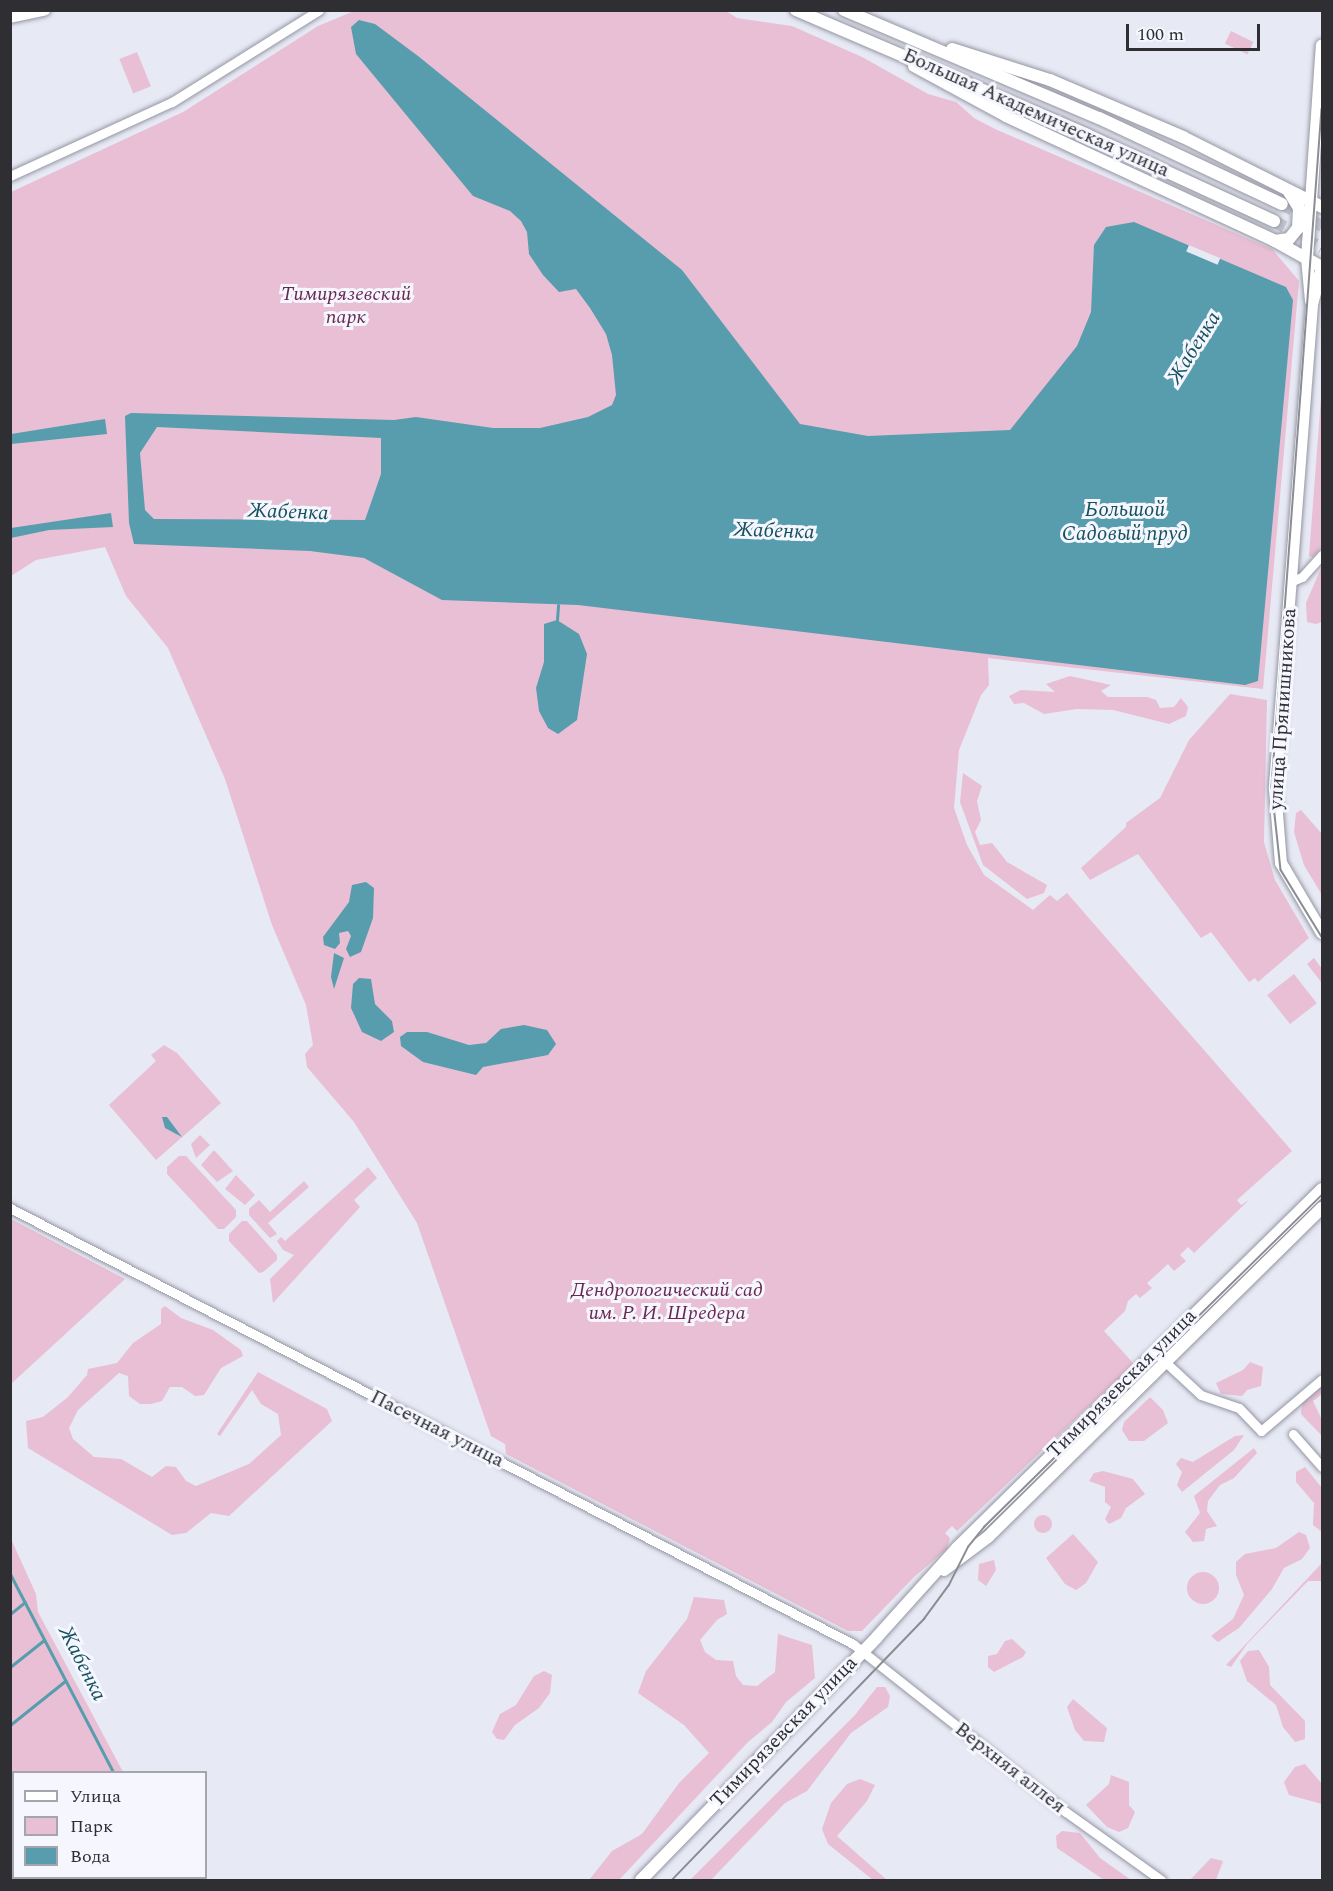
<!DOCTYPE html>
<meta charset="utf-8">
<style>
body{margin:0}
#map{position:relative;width:1333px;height:1891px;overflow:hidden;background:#e7e9f5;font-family:Spectral,serif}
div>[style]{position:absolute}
.green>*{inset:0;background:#e8bfd4;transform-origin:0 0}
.round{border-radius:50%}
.water>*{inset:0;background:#579dad}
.pier>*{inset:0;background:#e7e9f5;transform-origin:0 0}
.stream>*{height:3px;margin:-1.5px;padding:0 1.5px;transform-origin:1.5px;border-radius:1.5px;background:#579dad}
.secondary-tunnel>*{height:12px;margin-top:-6px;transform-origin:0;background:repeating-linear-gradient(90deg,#c2c4ce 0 12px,transparent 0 18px)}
.roads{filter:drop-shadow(0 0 2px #9496a1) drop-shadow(0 0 2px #9496a1)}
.street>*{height:9px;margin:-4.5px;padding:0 4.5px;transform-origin:4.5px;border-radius:4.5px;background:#fff}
.secondary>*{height:12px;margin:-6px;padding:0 6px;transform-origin:6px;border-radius:6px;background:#fff}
.tram>*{height:1.5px;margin:-0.75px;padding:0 0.75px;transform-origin:0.75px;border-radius:0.75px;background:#8b8c94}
span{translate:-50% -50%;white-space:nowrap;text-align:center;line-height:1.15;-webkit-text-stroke:6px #f5f6fe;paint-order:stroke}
.street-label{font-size:20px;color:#2e2e33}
.park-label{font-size:20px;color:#692850;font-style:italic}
.water-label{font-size:21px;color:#14515d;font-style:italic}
.frame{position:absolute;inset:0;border:12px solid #2e2e33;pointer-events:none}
.legend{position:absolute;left:12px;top:1771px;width:195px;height:108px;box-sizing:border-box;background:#f5f6fe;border:2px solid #a5a6ad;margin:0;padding:8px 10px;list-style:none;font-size:18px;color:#2e2e33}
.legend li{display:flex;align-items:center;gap:12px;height:30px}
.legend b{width:30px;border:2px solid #a5a6ad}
.scale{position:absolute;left:1126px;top:24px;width:134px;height:27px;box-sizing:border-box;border:3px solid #2e2e33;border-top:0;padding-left:8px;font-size:18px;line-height:21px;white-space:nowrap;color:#2e2e33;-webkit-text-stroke:4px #f5f6fe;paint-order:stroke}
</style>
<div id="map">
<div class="green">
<div style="clip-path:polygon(354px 11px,726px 11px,737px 18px,792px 26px,862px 57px,928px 94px,956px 102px,974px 118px,995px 129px,1272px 249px,1299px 281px,1263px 689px,988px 658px,989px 685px,981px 695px,959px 750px,954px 808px,967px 845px,984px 875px,1033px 910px,1050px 895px,1057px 901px,1067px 893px,1292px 1151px,1237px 1200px,1241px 1205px,1249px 1200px,1194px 1253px,1188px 1247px,1180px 1255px,1186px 1261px,1174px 1271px,1168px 1264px,1147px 1283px,1152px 1288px,1140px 1298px,1136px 1294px,1128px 1301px,1125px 1311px,1104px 1331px,1134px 1364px,957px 1531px,952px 1526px,945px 1533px,950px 1538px,947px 1549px,915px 1576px,862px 1631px,848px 1631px,506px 1454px,505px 1444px,491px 1436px,417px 1223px,354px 1122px,307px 1067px,305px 1054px,313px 1045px,306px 1005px,272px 925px,225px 779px,168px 648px,126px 596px,105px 547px,36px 560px,11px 576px,11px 192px,183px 112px,318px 26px)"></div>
<div style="left:1231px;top:31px;width:25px;height:14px;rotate:26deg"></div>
<div style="left:137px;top:52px;width:37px;height:19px;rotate:68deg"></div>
<div style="clip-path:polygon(1322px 385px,1322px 548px,1313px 557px,1309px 556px)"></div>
<div style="clip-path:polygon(1322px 566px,1322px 622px,1316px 624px,1307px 622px,1306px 603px)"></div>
<div style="clip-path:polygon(1070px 676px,1111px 685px,1101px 691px,1108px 697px,1147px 697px,1156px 700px,1160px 708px,1174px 707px,1181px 698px,1188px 707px,1186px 716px,1169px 724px,1113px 710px,1077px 709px,1044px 714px,1024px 703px,1014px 704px,1009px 696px,1021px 690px,1055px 692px,1046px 684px)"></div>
<div style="clip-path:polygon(1230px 694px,1267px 700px,1264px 842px,1275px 880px,1309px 938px,1258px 982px,1255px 978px,1249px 982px,1211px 932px,1201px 938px,1138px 854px,1090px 880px,1081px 868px,1126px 827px,1126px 823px,1160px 798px,1189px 740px)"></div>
<div style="clip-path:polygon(963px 773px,982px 786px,977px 801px,981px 820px,975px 832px,980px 845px,992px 843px,1007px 862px,1047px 885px,1044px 893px,1027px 899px,983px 865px,960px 802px)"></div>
<div style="clip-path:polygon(1301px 810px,1322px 834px,1322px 895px,1304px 865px,1294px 832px,1296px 813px)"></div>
<div style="clip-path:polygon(1314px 958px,1322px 969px,1322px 983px,1307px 964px)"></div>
<div style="left:1294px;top:974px;width:37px;height:34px;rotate:52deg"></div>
<div style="clip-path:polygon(164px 1045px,177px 1053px,221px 1103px,156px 1160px,109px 1105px,156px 1061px,151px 1055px)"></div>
<div style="clip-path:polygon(200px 1135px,210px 1145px,196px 1158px,191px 1144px)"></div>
<div style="clip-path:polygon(214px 1150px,233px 1171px,217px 1182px,201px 1165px)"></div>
<div style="clip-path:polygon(179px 1156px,186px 1156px,236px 1210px,236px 1217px,224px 1229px,218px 1229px,167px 1174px,167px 1167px)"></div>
<div style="clip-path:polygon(368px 1167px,377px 1178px,354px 1200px,360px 1207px,273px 1303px,270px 1279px,294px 1255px,283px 1250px,277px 1241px,281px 1237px,285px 1241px)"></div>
<div style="clip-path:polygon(236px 1175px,255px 1195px,245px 1205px,225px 1189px)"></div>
<div style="clip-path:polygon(304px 1181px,309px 1187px,268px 1223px,277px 1234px,270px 1238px,249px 1215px,249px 1209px,259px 1200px,270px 1212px)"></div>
<div style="clip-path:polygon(11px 1219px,125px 1279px,11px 1384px)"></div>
<div style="clip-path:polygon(242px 1221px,247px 1221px,277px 1255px,277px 1260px,263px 1272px,259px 1273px,229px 1241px,229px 1234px)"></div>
<div style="clip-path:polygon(165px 1306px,181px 1318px,213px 1330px,241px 1350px,243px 1356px,221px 1368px,204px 1395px,195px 1396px,182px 1387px,170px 1387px,162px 1401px,151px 1404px,140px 1404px,129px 1396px,128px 1376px,119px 1373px,78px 1410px,69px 1428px,73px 1439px,94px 1457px,121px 1459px,152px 1477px,166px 1466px,176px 1467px,186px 1481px,196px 1486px,249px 1464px,281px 1435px,278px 1414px,261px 1404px,252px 1390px,220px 1436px,217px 1434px,258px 1372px,327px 1409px,332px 1421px,229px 1516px,211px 1513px,186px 1533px,172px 1535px,28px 1448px,26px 1421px,43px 1417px,68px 1397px,87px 1375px,88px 1369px,117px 1363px,133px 1343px,161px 1324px,161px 1309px)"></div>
<div style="clip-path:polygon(1250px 1362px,1263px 1367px,1261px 1386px,1247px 1390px,1242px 1396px,1221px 1394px,1216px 1383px,1243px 1370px)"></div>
<div style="clip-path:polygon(1322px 1385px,1322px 1394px,1313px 1401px,1322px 1420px,1322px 1436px,1301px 1414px,1302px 1403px)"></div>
<div style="clip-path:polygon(1150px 1397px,1163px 1410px,1168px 1423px,1144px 1441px,1129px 1441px,1122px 1430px,1124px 1422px)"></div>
<div style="clip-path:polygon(1244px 1435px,1234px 1450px,1182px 1492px,1177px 1485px,1182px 1472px,1176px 1464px,1181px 1458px,1193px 1462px,1235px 1436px)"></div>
<div style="clip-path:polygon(1254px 1448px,1257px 1453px,1234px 1478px,1220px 1485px,1208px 1501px,1207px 1511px,1217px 1526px,1206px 1529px,1204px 1541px,1193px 1542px,1185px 1532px,1200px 1513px,1194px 1496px)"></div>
<div style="clip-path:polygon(1305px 1467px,1322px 1488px,1322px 1532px,1313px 1525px,1314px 1503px,1296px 1482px,1296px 1472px)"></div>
<div style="clip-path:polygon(1103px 1471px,1133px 1479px,1145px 1494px,1126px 1508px,1121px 1518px,1109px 1524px,1105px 1519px,1111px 1507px,1105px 1502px,1105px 1487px,1089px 1481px,1094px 1473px)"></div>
<div class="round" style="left:1034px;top:1515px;width:18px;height:18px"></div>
<div style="clip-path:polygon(1299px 1532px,1306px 1535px,1310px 1548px,1302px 1559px,1284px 1568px,1272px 1589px,1239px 1628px,1218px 1642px,1211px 1636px,1233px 1619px,1244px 1595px,1236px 1575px,1236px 1562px,1245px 1554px,1276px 1548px)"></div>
<div style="clip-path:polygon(1073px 1534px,1098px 1562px,1086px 1583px,1076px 1590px,1065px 1584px,1046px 1558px)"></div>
<div style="clip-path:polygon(11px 1539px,36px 1594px,38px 1612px,123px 1772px,14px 1772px,14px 1878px,180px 1880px,11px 1880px)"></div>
<div style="clip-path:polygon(994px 1560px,996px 1570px,986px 1586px,978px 1580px,979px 1564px)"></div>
<div style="clip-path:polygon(1322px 1563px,1322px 1581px,1308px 1581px,1247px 1644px,1231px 1667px,1226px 1665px)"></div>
<div class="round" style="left:1187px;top:1572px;width:32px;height:32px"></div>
<div style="clip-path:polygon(694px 1597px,724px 1600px,727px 1614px,717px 1620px,700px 1640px,705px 1652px,716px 1660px,733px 1661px,736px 1676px,743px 1685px,757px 1686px,775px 1672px,778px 1634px,812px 1645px,815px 1678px,786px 1702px,772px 1722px,748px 1742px,619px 1880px,589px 1880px,612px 1851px,642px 1834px,679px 1783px,709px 1753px,684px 1725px,638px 1693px,646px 1671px,687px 1619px)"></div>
<div style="clip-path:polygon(1012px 1639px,1026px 1652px,1023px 1657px,994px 1672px,988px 1667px,988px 1656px,997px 1654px,1005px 1641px)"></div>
<div style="clip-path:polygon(1259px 1650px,1269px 1667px,1270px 1685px,1305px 1721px,1305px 1739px,1295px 1742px,1283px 1727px,1276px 1705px,1247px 1681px,1240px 1661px,1248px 1651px)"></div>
<div style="clip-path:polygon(544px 1671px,552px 1675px,550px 1693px,539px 1708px,515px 1725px,504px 1740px,497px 1739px,492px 1732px,500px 1714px,516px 1705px,534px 1676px)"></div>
<div style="clip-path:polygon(877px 1687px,885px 1687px,890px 1696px,888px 1707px,851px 1733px,807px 1791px,785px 1803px,711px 1880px,690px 1880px,855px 1715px)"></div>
<div style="clip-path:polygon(1073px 1699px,1107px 1728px,1104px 1742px,1084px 1741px,1075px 1730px,1067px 1707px)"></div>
<div style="clip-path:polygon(1305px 1764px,1322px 1784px,1322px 1804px,1289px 1795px,1284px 1782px,1295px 1767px)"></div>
<div style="clip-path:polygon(1111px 1775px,1129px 1782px,1129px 1805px,1135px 1812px,1128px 1828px,1119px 1832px,1107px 1827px,1086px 1805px,1109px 1784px)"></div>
<div style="clip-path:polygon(860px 1779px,875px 1785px,867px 1801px,837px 1836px,887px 1880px,873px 1880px,828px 1844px,822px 1829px,831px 1803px,847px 1784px)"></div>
<div style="clip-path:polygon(1062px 1831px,1080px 1833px,1100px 1858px,1131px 1880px,1104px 1880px,1057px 1848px,1056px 1836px)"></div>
<div style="clip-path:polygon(1211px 1858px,1223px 1861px,1216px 1880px,1190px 1880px)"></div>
</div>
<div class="water">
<div style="clip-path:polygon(evenodd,359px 20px,375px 24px,418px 56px,682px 270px,800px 424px,868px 436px,1010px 430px,1077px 346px,1091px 312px,1094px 245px,1106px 227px,1134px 222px,1286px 287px,1293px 300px,1258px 681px,1245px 685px,578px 605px,442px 600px,364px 558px,310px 551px,134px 544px,129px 523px,125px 416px,131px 413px,394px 420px,416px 417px,493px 428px,540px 428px,588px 417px,612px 405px,616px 395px,612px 355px,606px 334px,590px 308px,576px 289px,559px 292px,543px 275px,529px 254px,527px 232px,521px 221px,510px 211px,473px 196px,356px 54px,351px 27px,359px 20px,157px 427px,381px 438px,381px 474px,365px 520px,154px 519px,145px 510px,140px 453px,157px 427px)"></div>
<div style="clip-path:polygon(105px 419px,107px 434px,11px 444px,11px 434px)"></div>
<div style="clip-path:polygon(111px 513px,113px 527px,49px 530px,11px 538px,11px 528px)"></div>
<div style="clip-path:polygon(557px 620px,579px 634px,587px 654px,577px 720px,558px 734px,548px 728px,539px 711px,536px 688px,544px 662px,544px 624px)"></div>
<div style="clip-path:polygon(366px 882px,374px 888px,373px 918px,361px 952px,350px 957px,346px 949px,351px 936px,348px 931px,339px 933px,340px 943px,335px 949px,324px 945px,323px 937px,349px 902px,352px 885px)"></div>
<div style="clip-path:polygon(334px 953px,344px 958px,334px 989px,331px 977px)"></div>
<div style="clip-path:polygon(359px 978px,371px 979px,375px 1004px,392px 1021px,394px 1032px,381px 1041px,362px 1032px,351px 1008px,353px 984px)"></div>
<div style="clip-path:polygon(524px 1025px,547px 1030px,556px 1044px,548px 1055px,483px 1067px,476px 1075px,423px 1062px,401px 1046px,400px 1037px,407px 1032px,427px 1032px,469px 1045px,486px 1043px,501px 1029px)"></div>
<div style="clip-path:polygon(162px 1117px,167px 1117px,182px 1137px,165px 1128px)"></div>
</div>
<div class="pier">
<div style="left:1189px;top:245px;width:34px;height:7px;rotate:23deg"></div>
</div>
<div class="stream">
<div style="left:557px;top:620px;width:15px;rotate:-86deg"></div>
<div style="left:10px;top:1574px;width:223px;rotate:62.5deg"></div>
<div style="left:10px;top:1614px;width:19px;rotate:-39deg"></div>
<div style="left:10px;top:1667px;width:43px;rotate:-38.5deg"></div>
<div style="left:10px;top:1725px;width:70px;rotate:-38.7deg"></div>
<div style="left:10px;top:1871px;width:5px;rotate:-37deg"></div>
<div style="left:168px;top:1878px;width:3px;rotate:45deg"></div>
<div style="left:160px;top:1880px;width:4px;rotate:-27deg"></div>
</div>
<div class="secondary-tunnel">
<div style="left:1282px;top:204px;width:46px;rotate:28.8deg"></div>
<div style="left:1274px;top:221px;width:55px;rotate:29.4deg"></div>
</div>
<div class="roads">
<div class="street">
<div style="left:10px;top:176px;width:178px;rotate:-24.6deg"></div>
<div style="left:172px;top:102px;width:173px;rotate:-32deg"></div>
<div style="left:1292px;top:581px;width:11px;rotate:-22deg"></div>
<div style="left:1302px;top:577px;width:30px;rotate:-48deg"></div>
<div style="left:10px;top:1208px;width:949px;rotate:27.35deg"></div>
<div style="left:853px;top:1644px;width:271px;rotate:38.3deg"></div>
<div style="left:1066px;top:1812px;width:117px;rotate:35.6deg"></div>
<div style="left:1161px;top:1358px;width:54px;rotate:42.8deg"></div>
<div style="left:1201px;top:1395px;width:40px;rotate:18.9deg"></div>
<div style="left:1239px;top:1408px;width:32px;rotate:46deg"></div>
<div style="left:1261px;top:1431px;width:80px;rotate:-40.4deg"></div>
<div style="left:1293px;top:1434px;width:44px;rotate:48.7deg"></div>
</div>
<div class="secondary">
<div style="left:796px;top:10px;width:317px;rotate:23.2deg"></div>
<div style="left:1087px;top:135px;width:206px;rotate:24.7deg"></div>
<div style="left:844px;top:10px;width:277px;rotate:23deg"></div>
<div style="left:1099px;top:118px;width:202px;rotate:25.2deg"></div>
<div style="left:10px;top:17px;width:35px;rotate:-12deg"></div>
<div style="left:952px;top:49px;width:103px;rotate:17.6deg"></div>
<div style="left:1050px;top:80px;width:145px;rotate:23.2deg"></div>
<div style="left:1183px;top:137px;width:156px;rotate:26.7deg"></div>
<div style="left:914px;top:66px;width:105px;rotate:28.5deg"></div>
<div style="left:1006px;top:116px;width:297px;rotate:24.9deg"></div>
<div style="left:1275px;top:241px;width:54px;rotate:29deg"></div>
<div style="left:1275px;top:241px;width:14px;rotate:-8deg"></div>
<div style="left:1289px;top:239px;width:14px;rotate:-51deg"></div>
<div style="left:1298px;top:228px;width:20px;rotate:-87deg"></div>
<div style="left:1299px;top:208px;width:19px;rotate:-122deg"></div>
<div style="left:1322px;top:267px;width:39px;rotate:105deg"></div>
<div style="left:1312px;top:305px;width:485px;rotate:94.4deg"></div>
<div style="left:1275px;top:789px;width:74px;rotate:85.4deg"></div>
<div style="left:1281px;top:863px;width:81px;rotate:59.6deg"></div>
<div style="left:1311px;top:301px;width:43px;rotate:-95.3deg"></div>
<div style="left:1307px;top:258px;width:213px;rotate:-86deg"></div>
<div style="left:944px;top:1570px;width:55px;rotate:-36.9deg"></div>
<div style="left:988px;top:1537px;width:469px;rotate:-44.6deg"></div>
<div style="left:641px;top:1880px;width:339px;rotate:-45.8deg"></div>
<div style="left:877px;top:1637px;width:120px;rotate:-48deg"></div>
<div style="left:957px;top:1548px;width:512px;rotate:-44.53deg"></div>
</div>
</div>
<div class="tram">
<div style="left:1322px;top:109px;width:680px;rotate:94.22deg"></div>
<div style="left:1272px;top:787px;width:83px;rotate:83.8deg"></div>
<div style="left:1281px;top:870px;width:79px;rotate:58.5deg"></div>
<div style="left:672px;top:1880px;width:363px;rotate:-46deg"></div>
<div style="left:924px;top:1619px;width:42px;rotate:-53.7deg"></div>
<div style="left:949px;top:1585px;width:42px;rotate:-63.4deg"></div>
<div style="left:968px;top:1547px;width:26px;rotate:-51deg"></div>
<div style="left:984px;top:1527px;width:474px;rotate:-44.5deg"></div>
</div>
<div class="street-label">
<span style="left:1036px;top:113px;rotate:24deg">Большая Академическая улица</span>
<span style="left:1283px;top:709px;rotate:-86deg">улица Прянишникова</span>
<span style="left:1122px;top:1384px;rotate:-45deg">Тимирязевская улица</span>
<span style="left:437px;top:1429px;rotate:27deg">Пасечная улица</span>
<span style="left:784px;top:1732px;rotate:-46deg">Тимирязевская улица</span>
<span style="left:1010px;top:1768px;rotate:38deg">Верхняя аллея</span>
</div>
<div class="park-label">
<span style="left:346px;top:306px">Тимирязевский<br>парк</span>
<span style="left:667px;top:1302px">Дендрологический сад<br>им. Р. И. Шредера</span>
</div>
<div class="water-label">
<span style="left:1194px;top:348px;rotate:-58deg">Жабенка</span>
<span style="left:1125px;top:522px">Большой<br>Садовый пруд</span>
<span style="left:288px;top:512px;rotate:2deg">Жабенка</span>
<span style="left:774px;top:531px;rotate:2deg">Жабенка</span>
<span style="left:82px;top:1663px;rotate:63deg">Жабенка</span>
</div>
<div class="frame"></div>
<ul class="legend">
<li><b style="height:8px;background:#fff"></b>Улица</li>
<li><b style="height:16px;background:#e8bfd4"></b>Парк</li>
<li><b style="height:16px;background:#579dad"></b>Вода</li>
</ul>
<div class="scale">100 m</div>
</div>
